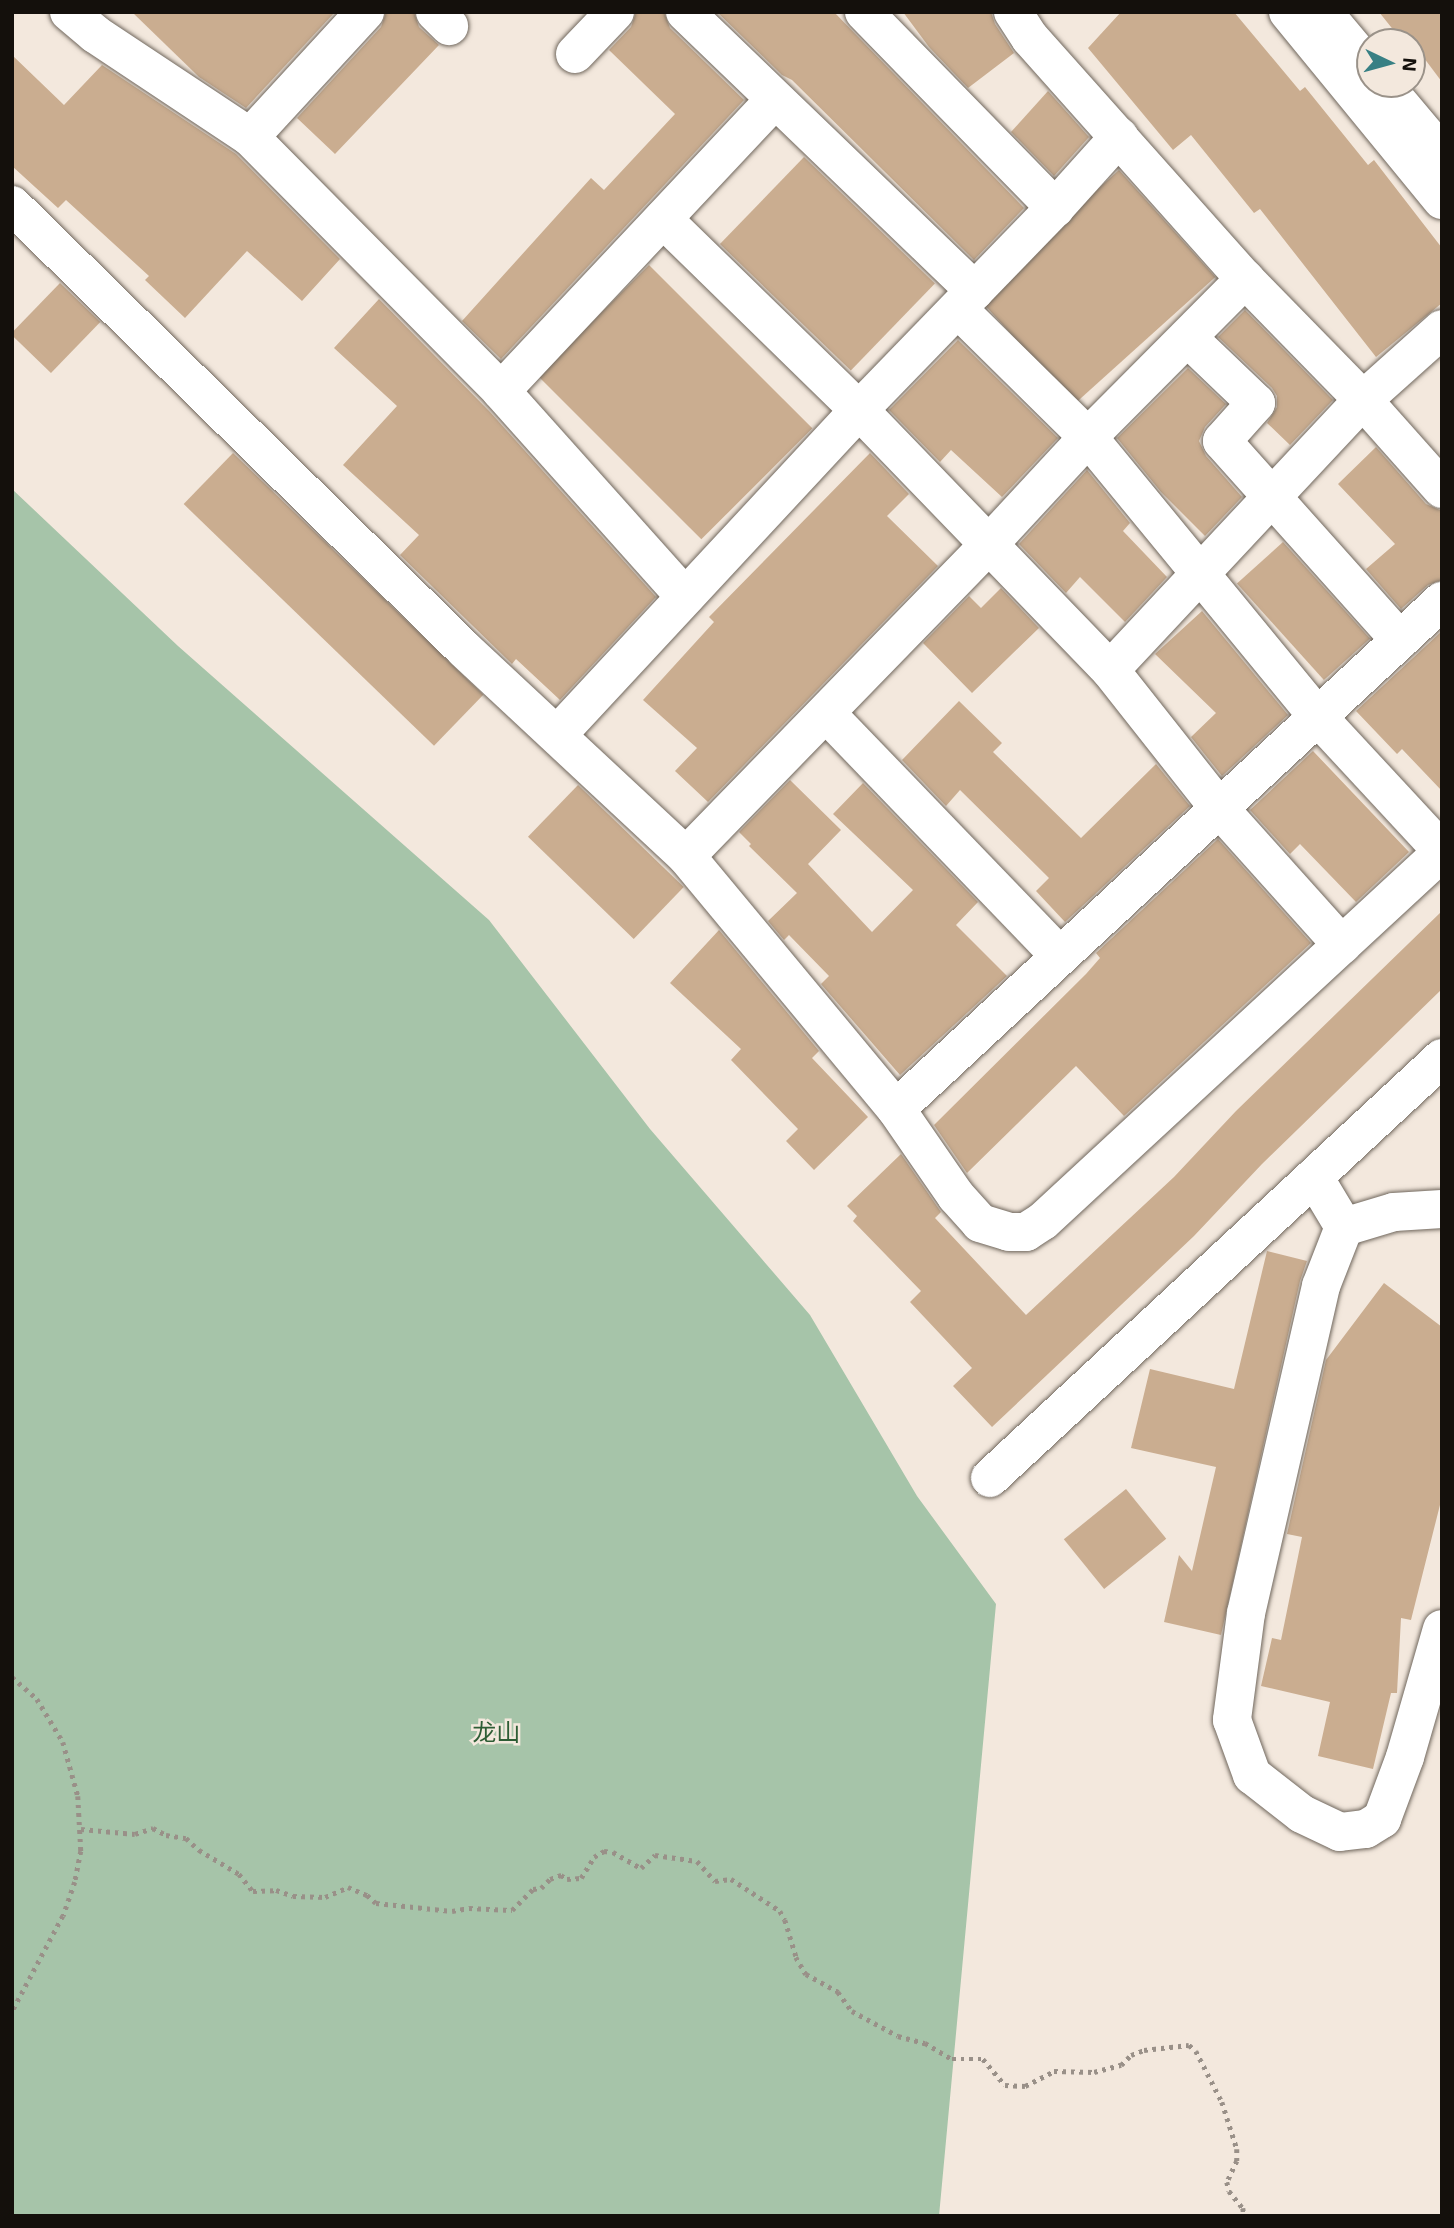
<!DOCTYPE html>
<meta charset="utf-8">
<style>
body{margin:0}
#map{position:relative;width:1454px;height:2228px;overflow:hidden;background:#f3e8dd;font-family:"Exo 2","Noto Sans SC",sans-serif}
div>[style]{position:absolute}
.green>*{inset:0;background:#a6c4a9}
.building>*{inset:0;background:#caad90;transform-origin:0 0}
.path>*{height:4.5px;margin-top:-2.25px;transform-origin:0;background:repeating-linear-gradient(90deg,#999088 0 3.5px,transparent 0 8.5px)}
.roads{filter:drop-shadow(0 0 2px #70675d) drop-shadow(0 0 2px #70675d)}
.minor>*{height:38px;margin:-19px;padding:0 19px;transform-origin:19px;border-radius:19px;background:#fff}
span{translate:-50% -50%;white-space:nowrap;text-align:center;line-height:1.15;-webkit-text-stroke:5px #f3e8dd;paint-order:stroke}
.park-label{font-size:24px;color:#2e5d35}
.frame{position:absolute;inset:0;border:14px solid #14100c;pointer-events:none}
.north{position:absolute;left:1356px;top:28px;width:70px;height:70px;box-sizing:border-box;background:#f3e8dd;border:2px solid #9a9289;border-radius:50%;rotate:95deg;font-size:19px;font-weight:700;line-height:28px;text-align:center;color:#14100c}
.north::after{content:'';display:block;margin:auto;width:24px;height:32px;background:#388084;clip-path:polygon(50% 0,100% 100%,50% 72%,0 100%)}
</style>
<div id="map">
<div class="green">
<div style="clip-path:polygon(12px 489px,178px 646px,489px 920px,650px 1129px,810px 1315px,917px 1496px,996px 1604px,939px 2216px,12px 2216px)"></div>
</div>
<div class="building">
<div style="clip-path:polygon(132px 12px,335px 12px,246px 108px,199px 77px)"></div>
<div style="clip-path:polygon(386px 12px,414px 12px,419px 27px,439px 45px,335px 154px,297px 118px,381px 27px)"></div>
<div style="clip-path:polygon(636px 12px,664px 12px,670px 28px,744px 100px,501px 359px,462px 321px,591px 178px,604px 190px,675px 114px,609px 50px,631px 27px)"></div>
<div style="clip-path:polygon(717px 12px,834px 12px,1024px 208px,974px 260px,792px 80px,782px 75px)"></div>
<div style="clip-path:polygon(903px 12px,991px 12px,995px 24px,1014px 53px,968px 88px,929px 47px)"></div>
<div style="clip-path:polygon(1121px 12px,1234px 12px,1300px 91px,1305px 87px,1368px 165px,1374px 160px,1442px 248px,1442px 303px,1376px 357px,1260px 209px,1254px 213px,1191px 135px,1173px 150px,1088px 48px)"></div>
<div style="clip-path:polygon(1379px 12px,1442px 12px,1442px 82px,1412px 42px,1403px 42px)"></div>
<div style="clip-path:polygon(12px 55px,64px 105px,102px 65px,236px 154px,340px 259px,302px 301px,247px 251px,185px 318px,145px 280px,149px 276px,66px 200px,58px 208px,12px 166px)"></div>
<div style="clip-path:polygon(1048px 91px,1089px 137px,1054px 176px,1011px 132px)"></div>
<div style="left:804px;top:157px;width:182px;height:121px;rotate:44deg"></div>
<div style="left:1119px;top:170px;width:144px;height:190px;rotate:48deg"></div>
<div style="left:649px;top:265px;width:231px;height:157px;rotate:45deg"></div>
<div style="left:60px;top:283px;width:56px;height:71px;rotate:44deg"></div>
<div style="clip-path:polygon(379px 299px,490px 412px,656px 597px,560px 700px,516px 659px,512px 664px,400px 555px,419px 535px,343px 465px,397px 406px,334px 348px)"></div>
<div style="clip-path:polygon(1245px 310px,1333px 400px,1290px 445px,1267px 423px,1277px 407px,1277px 396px,1272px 388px,1218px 337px)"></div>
<div style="clip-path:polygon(958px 340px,1058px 438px,1002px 497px,951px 450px,940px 462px,889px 410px)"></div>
<div style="clip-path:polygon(1188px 368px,1226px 404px,1205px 427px,1199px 441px,1206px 456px,1242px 497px,1205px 536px,1161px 492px,1117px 438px)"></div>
<div style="clip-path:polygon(1376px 447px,1426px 504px,1442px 511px,1442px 580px,1428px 585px,1401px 609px,1366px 569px,1395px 544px,1338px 484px)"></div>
<div style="left:233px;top:453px;width:348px;height:71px;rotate:44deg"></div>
<div style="clip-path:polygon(870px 453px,909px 494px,887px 516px,938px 566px,708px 802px,675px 771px,697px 748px,643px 700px,714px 622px,709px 617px)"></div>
<div style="clip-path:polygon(1087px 470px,1130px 523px,1123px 531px,1167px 577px,1125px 622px,1080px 577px,1066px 593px,1019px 544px)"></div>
<div style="left:1283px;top:542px;width:130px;height:62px;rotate:48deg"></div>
<div style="clip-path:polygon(1001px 588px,1039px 628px,972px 693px,923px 643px,969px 596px,981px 608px)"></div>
<div style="clip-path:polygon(1202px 611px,1288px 715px,1222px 776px,1191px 737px,1216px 713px,1155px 654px)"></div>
<div style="clip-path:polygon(1442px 631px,1442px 791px,1402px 749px,1397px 754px,1356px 711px)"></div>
<div style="clip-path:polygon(959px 701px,1002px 743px,993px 752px,1081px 838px,1156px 764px,1190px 806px,1065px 922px,1036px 891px,1049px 878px,960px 790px,946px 806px,902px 760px)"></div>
<div style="clip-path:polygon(1313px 751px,1409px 852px,1356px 902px,1300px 844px,1290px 854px,1250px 810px)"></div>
<div style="clip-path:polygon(790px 780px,841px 830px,808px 864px,872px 932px,913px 890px,833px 814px,863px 783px,978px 902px,956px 925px,1007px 976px,900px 1075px,821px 984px,829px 976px,789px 935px,784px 940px,768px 921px,797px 893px,749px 846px,751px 844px,739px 832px)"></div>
<div style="left:578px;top:785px;width:147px;height:72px;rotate:44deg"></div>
<div style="clip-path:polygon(1218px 839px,1311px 943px,1124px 1116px,1076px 1066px,967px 1173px,934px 1125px,1086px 974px,1100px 958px,1096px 953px)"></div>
<div style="clip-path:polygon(1442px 911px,1442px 989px,1262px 1164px,1194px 1236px,992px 1427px,953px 1386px,972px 1368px,910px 1302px,921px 1291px,853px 1221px,857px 1216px,847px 1206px,901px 1154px,941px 1212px,935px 1218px,1026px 1315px,1174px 1177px,1236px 1111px)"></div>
<div style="clip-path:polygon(719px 930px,819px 1051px,812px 1058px,868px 1117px,814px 1170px,786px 1141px,798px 1129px,731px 1060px,741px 1049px,670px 983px)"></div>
<div style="clip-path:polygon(1267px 1251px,1307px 1261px,1300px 1281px,1221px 1635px,1164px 1622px,1179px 1555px,1192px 1571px,1216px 1467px,1131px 1448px,1150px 1369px,1234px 1389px)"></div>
<div style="clip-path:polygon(1384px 1283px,1442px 1327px,1442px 1497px,1411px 1620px,1401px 1618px,1397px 1693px,1391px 1693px,1373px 1769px,1318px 1756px,1330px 1702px,1261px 1686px,1272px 1638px,1281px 1640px,1302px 1537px,1287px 1534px,1326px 1360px)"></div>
<div style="left:1126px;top:1489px;width:64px;height:80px;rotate:51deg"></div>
</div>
<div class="path">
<div style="left:12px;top:1677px;width:33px;rotate:41deg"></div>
<div style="left:37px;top:1699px;width:50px;rotate:58.8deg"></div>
<div style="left:63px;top:1742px;width:56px;rotate:74.5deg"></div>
<div style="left:78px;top:1796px;width:55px;rotate:86.9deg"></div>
<div style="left:81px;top:1851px;width:32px;rotate:101deg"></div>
<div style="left:75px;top:1882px;width:36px;rotate:109deg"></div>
<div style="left:63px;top:1916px;width:109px;rotate:118deg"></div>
<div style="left:81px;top:1829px;width:54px;rotate:5.3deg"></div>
<div style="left:135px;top:1834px;width:19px;rotate:-18deg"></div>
<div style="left:153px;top:1828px;width:15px;rotate:28deg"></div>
<div style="left:166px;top:1835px;width:20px;rotate:9deg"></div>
<div style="left:186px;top:1838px;width:18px;rotate:43deg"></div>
<div style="left:199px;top:1850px;width:47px;rotate:31deg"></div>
<div style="left:239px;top:1874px;width:22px;rotate:51deg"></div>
<div style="left:253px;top:1891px;width:23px;rotate:-2deg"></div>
<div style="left:276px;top:1890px;width:18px;rotate:19deg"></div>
<div style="left:293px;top:1896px;width:32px;rotate:2deg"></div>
<div style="left:325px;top:1897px;width:25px;rotate:-23deg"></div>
<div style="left:348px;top:1887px;width:21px;rotate:23deg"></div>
<div style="left:367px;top:1895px;width:12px;rotate:42deg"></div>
<div style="left:376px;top:1903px;width:76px;rotate:6deg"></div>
<div style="left:452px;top:1911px;width:17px;rotate:-10deg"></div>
<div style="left:469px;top:1908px;width:43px;rotate:2.7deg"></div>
<div style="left:512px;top:1910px;width:30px;rotate:-45deg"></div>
<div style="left:533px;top:1889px;width:8px;rotate:-7deg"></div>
<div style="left:541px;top:1888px;width:13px;rotate:-45deg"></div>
<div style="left:550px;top:1879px;width:12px;rotate:-20deg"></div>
<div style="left:561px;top:1875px;width:7px;rotate:34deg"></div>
<div style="left:567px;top:1879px;width:14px;rotate:-4deg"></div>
<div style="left:581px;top:1878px;width:25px;rotate:-58deg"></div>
<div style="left:594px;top:1857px;width:12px;rotate:-31deg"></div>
<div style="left:604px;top:1851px;width:9px;rotate:6deg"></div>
<div style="left:613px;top:1852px;width:32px;rotate:30deg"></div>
<div style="left:641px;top:1868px;width:19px;rotate:-43deg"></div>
<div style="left:655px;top:1855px;width:42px;rotate:8.1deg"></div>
<div style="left:697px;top:1861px;width:27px;rotate:48deg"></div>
<div style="left:715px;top:1881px;width:16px;rotate:-7deg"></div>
<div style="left:731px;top:1879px;width:59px;rotate:33.1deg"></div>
<div style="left:780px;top:1911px;width:10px;rotate:61deg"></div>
<div style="left:785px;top:1920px;width:39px;rotate:73deg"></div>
<div style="left:796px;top:1957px;width:20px;rotate:60deg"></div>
<div style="left:806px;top:1974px;width:37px;rotate:29deg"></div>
<div style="left:838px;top:1992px;width:24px;rotate:54deg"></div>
<div style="left:852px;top:2011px;width:52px;rotate:28.5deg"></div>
<div style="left:898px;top:2036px;width:28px;rotate:15deg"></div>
<div style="left:925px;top:2043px;width:31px;rotate:31deg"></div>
<div style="left:952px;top:2059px;width:31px"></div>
<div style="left:983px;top:2059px;width:34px;rotate:50deg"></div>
<div style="left:1005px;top:2085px;width:20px;rotate:3deg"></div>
<div style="left:1025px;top:2086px;width:33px;rotate:-27deg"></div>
<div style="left:1054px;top:2071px;width:40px;rotate:1.4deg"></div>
<div style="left:1094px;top:2072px;width:28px;rotate:-15deg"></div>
<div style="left:1121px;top:2065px;width:14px;rotate:-45deg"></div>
<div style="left:1131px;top:2055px;width:14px;rotate:-21deg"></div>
<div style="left:1144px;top:2050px;width:45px;rotate:-6.3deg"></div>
<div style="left:1189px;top:2045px;width:9px;rotate:41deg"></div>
<div style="left:1196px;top:2051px;width:57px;rotate:63deg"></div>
<div style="left:1222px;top:2102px;width:49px;rotate:72.3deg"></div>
<div style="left:1237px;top:2149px;width:12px;rotate:90deg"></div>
<div style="left:1237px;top:2161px;width:23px;rotate:115deg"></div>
<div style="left:1227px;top:2182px;width:9px;rotate:77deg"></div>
<div style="left:1229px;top:2191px;width:22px;rotate:51deg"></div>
<div style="left:1243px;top:2208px;width:8px;rotate:83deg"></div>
</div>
<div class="roads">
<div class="minor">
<div style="left:69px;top:12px;width:34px;rotate:40deg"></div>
<div style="left:95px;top:34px;width:186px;rotate:33.6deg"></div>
<div style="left:250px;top:137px;width:357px;rotate:45.3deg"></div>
<div style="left:501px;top:391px;width:276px;rotate:48.2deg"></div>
<div style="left:435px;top:12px;width:20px;rotate:45deg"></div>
<div style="left:685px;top:12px;width:402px;rotate:43.9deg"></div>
<div style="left:864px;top:12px;width:274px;rotate:45.7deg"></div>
<div style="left:1013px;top:12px;width:31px;rotate:57deg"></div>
<div style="left:1030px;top:38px;width:323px;rotate:48.3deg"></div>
<div style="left:1245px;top:279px;width:169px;rotate:45.7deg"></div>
<div style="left:1363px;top:400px;width:119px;rotate:48.4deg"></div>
<div style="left:1288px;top:12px;width:243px;rotate:50.7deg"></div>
<div style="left:1323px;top:12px;width:73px;rotate:50deg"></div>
<div style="left:575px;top:54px;width:58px;rotate:-46.4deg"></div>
<div style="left:1383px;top:84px;width:92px;rotate:49.9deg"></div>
<div style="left:250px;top:137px;width:170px;rotate:-47.4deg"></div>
<div style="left:12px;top:205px;width:635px;rotate:44.49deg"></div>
<div style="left:465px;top:650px;width:302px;rotate:43deg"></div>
<div style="left:686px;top:856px;width:329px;rotate:50.3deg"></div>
<div style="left:896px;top:1109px;width:106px;rotate:55.4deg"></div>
<div style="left:956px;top:1196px;width:36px;rotate:48deg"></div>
<div style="left:980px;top:1223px;width:30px;rotate:17deg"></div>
<div style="left:1009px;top:1232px;width:17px"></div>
<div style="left:1026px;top:1232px;width:20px;rotate:-33deg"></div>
<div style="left:1043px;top:1221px;width:543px;rotate:-42.76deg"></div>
<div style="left:663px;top:219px;width:274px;rotate:44.3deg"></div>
<div style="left:859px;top:410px;width:361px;rotate:46deg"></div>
<div style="left:1110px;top:670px;width:176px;rotate:51.7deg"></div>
<div style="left:1219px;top:808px;width:184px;rotate:48.1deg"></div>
<div style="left:958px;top:309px;width:182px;rotate:44.6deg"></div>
<div style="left:1088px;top:437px;width:361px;rotate:50.6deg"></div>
<div style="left:1317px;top:716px;width:184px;rotate:47.2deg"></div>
<div style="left:1188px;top:338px;width:94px;rotate:43.7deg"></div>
<div style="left:1256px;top:403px;width:51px;rotate:131.8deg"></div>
<div style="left:1222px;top:441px;width:267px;rotate:48.2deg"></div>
<div style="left:501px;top:391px;width:400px;rotate:-46.8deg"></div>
<div style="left:1110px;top:670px;width:370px;rotate:-46.9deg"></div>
<div style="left:1363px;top:400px;width:106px;rotate:-41.9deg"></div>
<div style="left:826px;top:713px;width:336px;rotate:46.1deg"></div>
<div style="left:558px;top:734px;width:442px;rotate:-47.1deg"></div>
<div style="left:859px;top:410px;width:281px;rotate:-45.9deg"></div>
<div style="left:1055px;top:208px;width:96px;rotate:-48deg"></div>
<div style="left:686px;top:856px;width:436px;rotate:-45.8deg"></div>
<div style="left:990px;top:543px;width:144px;rotate:-47.2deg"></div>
<div style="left:1088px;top:437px;width:223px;rotate:-45.2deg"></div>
<div style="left:896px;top:1109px;width:746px;rotate:-42.94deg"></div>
<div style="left:1314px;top:1177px;width:58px;rotate:59deg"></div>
<div style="left:1344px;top:1227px;width:63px;rotate:111.3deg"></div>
<div style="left:1321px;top:1286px;width:335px;rotate:102.9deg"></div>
<div style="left:1246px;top:1613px;width:108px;rotate:97.5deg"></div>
<div style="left:1232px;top:1720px;width:59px;rotate:70deg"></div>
<div style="left:1252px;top:1775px;width:63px;rotate:38deg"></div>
<div style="left:1302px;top:1814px;width:42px;rotate:25.3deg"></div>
<div style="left:1340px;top:1832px;width:26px;rotate:-7deg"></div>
<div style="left:1366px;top:1829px;width:19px;rotate:-32deg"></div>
<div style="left:1382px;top:1819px;width:66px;rotate:-69.6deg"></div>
<div style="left:1405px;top:1757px;width:133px;rotate:-73.9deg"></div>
<div style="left:1344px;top:1227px;width:52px;rotate:-16.7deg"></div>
<div style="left:1394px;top:1212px;width:48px;rotate:-3.6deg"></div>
<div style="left:990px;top:1478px;width:617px;rotate:-42.9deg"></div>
</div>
</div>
<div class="park-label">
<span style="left:496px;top:1732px">龙山</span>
</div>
<div class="frame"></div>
<div class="north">N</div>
</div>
